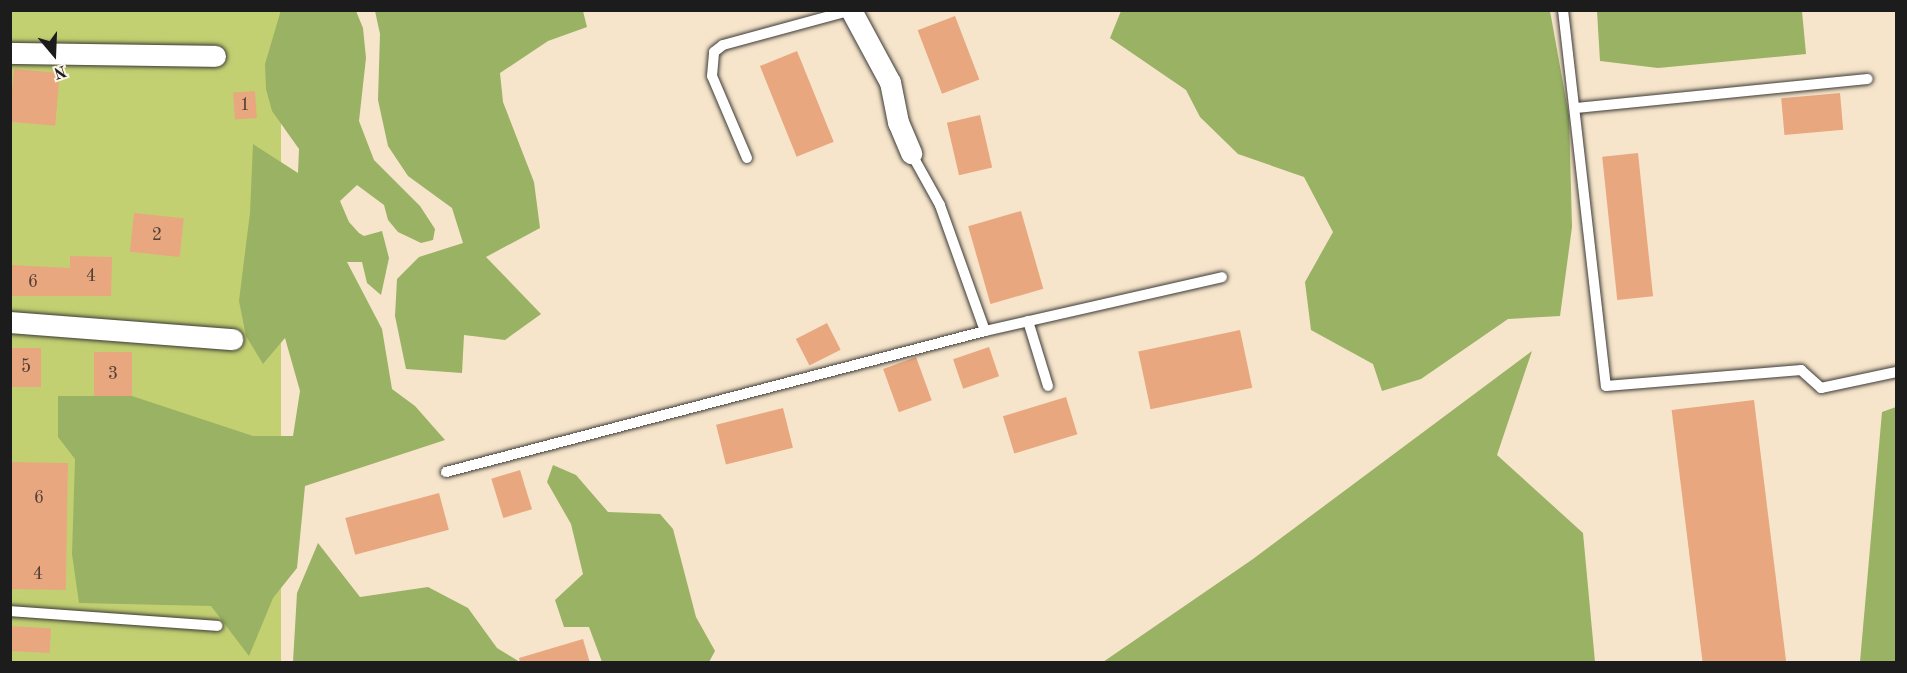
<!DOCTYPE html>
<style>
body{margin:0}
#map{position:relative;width:1907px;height:673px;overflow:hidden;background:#f6e5cb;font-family:"Old Standard TT",serif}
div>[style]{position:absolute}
.green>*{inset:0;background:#c2d072;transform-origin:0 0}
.forest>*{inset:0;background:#99b264}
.building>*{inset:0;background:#e9a780;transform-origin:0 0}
.roads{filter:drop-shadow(0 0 2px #3d3a36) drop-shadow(0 0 2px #3d3a36)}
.lane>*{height:10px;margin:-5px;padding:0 5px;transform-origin:5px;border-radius:5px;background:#fff}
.street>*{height:21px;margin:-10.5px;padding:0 10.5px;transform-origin:10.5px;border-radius:10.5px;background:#fff}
span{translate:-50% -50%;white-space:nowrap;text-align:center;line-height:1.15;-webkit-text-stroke:5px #fcf5e5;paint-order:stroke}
.number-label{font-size:18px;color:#4f3f35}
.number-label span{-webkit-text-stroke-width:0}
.frame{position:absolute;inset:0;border:12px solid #1c1c1c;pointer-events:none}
.north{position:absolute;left:24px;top:24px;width:60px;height:60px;-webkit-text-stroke:4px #fcf5e5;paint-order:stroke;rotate:161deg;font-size:16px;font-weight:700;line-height:24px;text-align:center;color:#1c1c1c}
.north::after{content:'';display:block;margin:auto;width:21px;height:27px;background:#1c1c1c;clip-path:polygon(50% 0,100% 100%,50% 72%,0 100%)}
</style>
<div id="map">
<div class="green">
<div style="left:10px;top:11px;width:271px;height:651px"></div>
</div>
<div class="forest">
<div style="clip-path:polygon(281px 10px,356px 11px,363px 28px,366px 58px,359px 121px,374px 160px,420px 206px,435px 229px,433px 240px,421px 243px,398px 232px,388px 220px,384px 205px,357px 185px,340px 201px,349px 222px,359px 233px,364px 236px,382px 231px,389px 258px,381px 295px,367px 283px,362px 262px,347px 262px,382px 329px,392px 389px,415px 406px,445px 440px,305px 486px,297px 568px,273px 598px,249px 656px,211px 606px,79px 603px,72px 554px,75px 459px,58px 437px,58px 396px,132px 396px,253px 436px,293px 436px,300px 391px,285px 338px,263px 364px,246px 336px,239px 301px,250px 213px,253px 144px,298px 173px,299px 149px,272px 111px,266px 89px,265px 64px)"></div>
<div style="clip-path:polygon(375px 11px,583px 11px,587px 27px,548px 41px,500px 73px,503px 102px,534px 182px,540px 228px,486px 257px,541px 314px,505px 340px,464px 335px,462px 373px,406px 369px,395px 316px,397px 279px,419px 257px,463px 243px,452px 208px,408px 176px,388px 146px,378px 100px,380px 34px)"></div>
<div style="clip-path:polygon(1121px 11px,1550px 11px,1569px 116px,1572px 227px,1560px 316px,1508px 319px,1421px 379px,1382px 391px,1373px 364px,1311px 330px,1305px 282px,1333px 232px,1304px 177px,1238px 154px,1200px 117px,1186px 90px,1110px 38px)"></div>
<div style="clip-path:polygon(1597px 11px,1802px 11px,1806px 54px,1658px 68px,1600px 61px)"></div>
<div style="clip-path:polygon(1532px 351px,1497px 455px,1583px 533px,1595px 662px,1103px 662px,1253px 559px)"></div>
<div style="clip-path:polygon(1896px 407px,1896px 662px,1860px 662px,1882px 412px)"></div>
<div style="clip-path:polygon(553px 465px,576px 475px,608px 512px,660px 514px,673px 529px,696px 617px,715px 651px,709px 662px,602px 662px,589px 627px,564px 627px,555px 600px,583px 574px,571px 524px,547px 482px)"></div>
<div style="clip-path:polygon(318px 543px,360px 597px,428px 587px,468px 608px,497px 648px,520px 662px,293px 662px,297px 593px)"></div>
</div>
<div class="building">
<div style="left:955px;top:16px;width:68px;height:40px;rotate:69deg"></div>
<div style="left:797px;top:51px;width:98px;height:40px;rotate:68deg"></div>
<div style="left:14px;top:69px;width:46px;height:53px;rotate:5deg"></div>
<div style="left:255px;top:91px;width:27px;height:22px;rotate:86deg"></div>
<div style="left:1840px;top:93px;width:37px;height:59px;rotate:85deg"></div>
<div style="left:980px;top:115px;width:54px;height:34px;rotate:77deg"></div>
<div style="left:1638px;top:153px;width:144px;height:36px;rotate:84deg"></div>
<div style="left:1021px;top:211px;width:81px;height:55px;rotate:74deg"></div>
<div style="left:134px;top:213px;width:50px;height:39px;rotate:6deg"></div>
<div style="clip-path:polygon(70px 256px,112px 257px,111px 296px,10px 296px,10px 265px,70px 268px)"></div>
<div style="left:827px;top:323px;width:30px;height:35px;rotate:63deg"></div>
<div style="left:1240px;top:330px;width:59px;height:104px;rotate:78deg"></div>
<div style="left:989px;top:347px;width:31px;height:38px;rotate:71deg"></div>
<div style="left:10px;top:348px;width:31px;height:39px"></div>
<div style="left:94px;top:352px;width:38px;height:44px"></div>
<div style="left:916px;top:357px;width:46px;height:35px;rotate:70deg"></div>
<div style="left:1066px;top:397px;width:39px;height:66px;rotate:73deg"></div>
<div style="left:1754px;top:400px;width:265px;height:83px;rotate:83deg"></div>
<div style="left:783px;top:408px;width:41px;height:69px;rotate:76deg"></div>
<div style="left:10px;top:462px;width:58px;height:127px;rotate:1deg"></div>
<div style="left:520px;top:470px;width:41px;height:30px;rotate:73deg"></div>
<div style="left:439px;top:493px;width:38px;height:97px;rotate:75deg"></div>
<div style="left:10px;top:626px;width:41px;height:25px;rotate:3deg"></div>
<div style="clip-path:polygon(583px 639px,590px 663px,520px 663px,519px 658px)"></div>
</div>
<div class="roads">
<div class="lane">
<div style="left:1563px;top:10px;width:378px;rotate:83.5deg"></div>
<div style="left:1606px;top:386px;width:196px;rotate:-4.7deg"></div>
<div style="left:1801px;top:370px;width:27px;rotate:42deg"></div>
<div style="left:1821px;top:388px;width:77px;rotate:-12deg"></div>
<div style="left:1576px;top:108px;width:293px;rotate:-5.7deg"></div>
<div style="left:747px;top:158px;width:89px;rotate:-113.1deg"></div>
<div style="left:712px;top:76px;width:24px;rotate:-85deg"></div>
<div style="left:714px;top:52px;width:11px;rotate:-38deg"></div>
<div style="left:723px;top:45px;width:134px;rotate:-15.2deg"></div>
<div style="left:1028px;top:321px;width:68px;rotate:72.9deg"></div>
<div style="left:985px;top:331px;width:243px;rotate:-12.8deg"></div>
<div style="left:446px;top:472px;width:557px;rotate:-14.66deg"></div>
<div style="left:985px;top:331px;width:134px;rotate:-109.7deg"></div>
<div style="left:940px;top:205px;width:60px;rotate:-119.1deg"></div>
<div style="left:10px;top:611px;width:208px;rotate:4.1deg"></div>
</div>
<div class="street">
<div style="left:851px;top:10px;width:82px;rotate:61.6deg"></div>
<div style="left:890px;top:82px;width:41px;rotate:78.7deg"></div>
<div style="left:898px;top:122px;width:34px;rotate:67deg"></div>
<div style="left:10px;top:53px;width:205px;rotate:0.8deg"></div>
<div style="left:10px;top:322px;width:223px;rotate:4.4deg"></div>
</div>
</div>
<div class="number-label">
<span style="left:245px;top:105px">1</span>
<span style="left:157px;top:235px">2</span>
<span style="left:91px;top:276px">4</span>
<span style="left:33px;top:282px">6</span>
<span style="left:26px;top:367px">5</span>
<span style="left:113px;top:374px">3</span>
<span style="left:39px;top:498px">6</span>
<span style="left:38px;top:574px">4</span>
</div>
<div class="frame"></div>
<div class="north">N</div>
</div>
